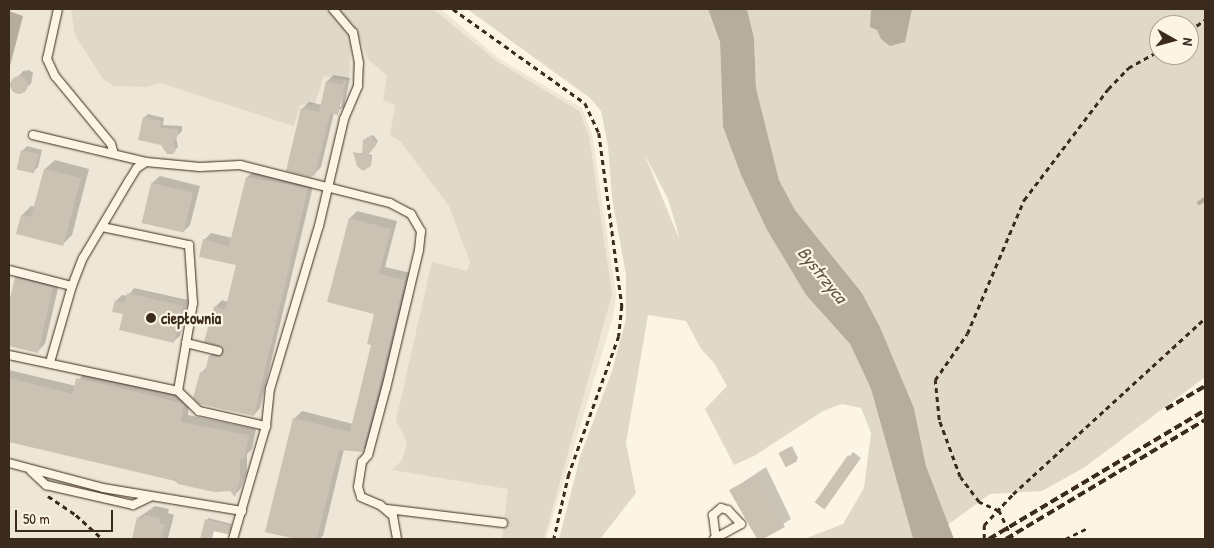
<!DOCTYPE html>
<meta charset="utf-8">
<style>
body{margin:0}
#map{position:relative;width:1214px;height:548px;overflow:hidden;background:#fcf5e5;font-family:"Patrick Hand",sans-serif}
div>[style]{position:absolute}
.built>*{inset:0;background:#eee6d6}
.green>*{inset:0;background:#e0d8c8}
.water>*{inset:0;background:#b7ad9e}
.shadow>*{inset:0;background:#0003;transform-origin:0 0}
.stream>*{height:4px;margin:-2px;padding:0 2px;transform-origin:2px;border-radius:2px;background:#b7ad9e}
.building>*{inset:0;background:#ccc2b3;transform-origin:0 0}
.round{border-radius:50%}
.path>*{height:2.5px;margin-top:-1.25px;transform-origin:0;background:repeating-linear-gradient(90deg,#3b2a1e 0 5px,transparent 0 9px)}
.roads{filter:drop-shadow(0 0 1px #3b2a1e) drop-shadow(0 0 1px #3b2a1e)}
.lane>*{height:8px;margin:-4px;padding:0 4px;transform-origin:4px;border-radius:4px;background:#fcf5e5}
.rail>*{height:4px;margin-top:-2px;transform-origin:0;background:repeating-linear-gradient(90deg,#3b2a1e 0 8px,transparent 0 12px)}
.dots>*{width:14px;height:14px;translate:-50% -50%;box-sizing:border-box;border:2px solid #fcf5e5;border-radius:50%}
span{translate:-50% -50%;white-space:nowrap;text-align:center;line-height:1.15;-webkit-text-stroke:4.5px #fcf5e5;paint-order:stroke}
.poi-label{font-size:16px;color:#3b2a1e;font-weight:700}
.left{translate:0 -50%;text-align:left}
.water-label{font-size:18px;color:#605144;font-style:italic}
.frame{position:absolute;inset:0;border:10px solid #3b2a1e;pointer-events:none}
.north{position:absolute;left:1149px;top:15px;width:50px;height:50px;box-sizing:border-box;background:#fcf5e5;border:1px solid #afa495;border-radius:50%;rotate:97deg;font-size:14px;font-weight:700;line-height:20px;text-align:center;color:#3b2a1e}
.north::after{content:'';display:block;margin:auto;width:18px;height:22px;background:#3b2a1e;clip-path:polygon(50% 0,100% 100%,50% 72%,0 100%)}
.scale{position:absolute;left:15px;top:510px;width:98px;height:22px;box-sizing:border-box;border:2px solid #3b2a1e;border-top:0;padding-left:6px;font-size:15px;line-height:18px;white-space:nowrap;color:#3b2a1e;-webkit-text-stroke:4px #fcf5e5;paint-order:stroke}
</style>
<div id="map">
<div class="built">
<div style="clip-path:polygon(9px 9px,441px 9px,498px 58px,582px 108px,592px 134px,616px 294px,613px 317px,546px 539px,244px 539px,214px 531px,211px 539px,9px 539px)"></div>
</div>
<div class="green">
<div style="clip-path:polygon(71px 9px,328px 9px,351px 37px,349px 81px,324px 76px,315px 104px,300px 105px,294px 126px,160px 83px,147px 87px,114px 86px,103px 79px,75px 35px)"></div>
<div style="clip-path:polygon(338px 9px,433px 9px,495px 60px,579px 111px,589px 136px,612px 294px,544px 539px,502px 539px,508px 489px,392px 470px,402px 460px,407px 443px,396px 420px,432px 262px,467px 271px,470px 262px,449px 206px,400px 141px,390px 135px,395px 105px,383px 100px,387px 76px,368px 59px,357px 32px)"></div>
<div style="clip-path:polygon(evenodd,467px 9px,708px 9px,720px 42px,723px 127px,741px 175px,767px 230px,806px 295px,850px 344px,871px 389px,913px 539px,804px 539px,843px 524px,864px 488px,871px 433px,861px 408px,842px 404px,823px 411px,754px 456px,734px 465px,705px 409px,727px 386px,714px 363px,701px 349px,686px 321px,648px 315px,626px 443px,636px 493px,600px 539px,559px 539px,580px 457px,612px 371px,626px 319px,626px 275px,612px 197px,608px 146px,601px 111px,590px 98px,467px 9px,644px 153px,668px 199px,679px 236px,678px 236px,644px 153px)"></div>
<div style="clip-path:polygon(evenodd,747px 9px,1205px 9px,1205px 377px,1085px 467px,1042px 491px,990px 494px,946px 526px,926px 466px,914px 408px,880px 327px,862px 293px,795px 210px,779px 180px,756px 88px,754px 38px,747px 9px,1159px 25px,1189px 25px,1189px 55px,1159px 55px,1159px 25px)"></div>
</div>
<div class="water">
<div style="clip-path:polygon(708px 9px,747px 9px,754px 38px,756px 88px,779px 180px,795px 210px,862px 293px,880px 327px,914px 408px,926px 466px,954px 539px,913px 539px,871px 389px,850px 344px,806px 295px,767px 230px,741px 175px,723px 127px,720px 42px)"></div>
<div style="clip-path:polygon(871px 9px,912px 9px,905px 42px,890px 46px,881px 39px,877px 30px,870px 27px)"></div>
<div style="clip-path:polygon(9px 11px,23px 16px,9px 70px)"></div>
</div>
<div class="shadow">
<div style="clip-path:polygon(29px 70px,33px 73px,31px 84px,18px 93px,12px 84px,23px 71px)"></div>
<div style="clip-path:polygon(evenodd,334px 75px,350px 78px,344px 107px,334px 113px,321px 167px,314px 174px,302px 109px,309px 102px,322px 105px,327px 81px,334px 75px,345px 78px,341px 107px,338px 107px,345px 78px)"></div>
<div style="clip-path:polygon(148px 114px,164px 118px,163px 125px,182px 126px,182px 131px,176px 137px,178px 147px,174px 151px,144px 118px)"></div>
<div style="clip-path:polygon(373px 135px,378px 141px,367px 154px,372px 155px,371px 165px,355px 153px,363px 153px,366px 138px)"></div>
<div style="clip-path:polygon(27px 146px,42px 150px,38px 167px,33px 172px,22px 151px)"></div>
<div style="clip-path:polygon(55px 160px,89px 169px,72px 235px,63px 244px,22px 215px,31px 206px,35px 207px,45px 169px)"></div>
<div style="clip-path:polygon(254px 171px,314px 182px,260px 408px,254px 415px,201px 373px,208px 366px,211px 355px,217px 349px,224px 350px,215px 307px,222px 300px,228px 302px,237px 265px,204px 240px,211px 233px,232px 238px,247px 177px)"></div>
<div style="clip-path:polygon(160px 176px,200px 186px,190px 225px,183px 232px,142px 222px,152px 183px)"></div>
<div style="clip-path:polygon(357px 211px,397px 221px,385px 267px,411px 273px,370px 444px,362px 451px,344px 449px,323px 536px,319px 539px,301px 539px,267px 531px,295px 418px,302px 411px,353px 424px,372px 344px,376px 313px,329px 301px,350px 218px)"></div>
<div style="clip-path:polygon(23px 271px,60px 280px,45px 344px,37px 352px,9px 345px,9px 308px,16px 278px)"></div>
<div style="clip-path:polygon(134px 288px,188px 300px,180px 336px,174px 341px,124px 313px,116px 301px,122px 295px,128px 296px)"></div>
<div style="clip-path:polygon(9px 370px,76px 386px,84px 372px,154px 387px,190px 397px,188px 415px,256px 429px,252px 449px,247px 454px,247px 472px,241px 488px,235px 495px,231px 490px,9px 440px)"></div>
<div style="clip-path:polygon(792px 446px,798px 458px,796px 460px,783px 451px)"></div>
<div style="left:853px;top:452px;width:10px;height:62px;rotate:37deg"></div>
<div style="clip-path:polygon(766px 467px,791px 519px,759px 539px,730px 491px)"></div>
<div style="clip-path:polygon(155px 506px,169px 509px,168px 513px,174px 515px,168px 538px,133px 539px,138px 518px)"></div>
<div style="clip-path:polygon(208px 518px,232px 524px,230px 531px,214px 530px,212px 539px,201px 539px)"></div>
</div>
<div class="stream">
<div style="left:1199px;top:203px;width:7px;rotate:-34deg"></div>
</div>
<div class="building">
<div class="round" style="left:10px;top:76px;width:18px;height:18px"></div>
<div style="clip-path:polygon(326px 81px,345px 85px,338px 115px,330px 113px,315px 175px,310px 177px,286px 171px,301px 108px,319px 112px)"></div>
<div style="clip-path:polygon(143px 117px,161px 121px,160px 128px,178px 129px,178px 136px,173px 142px,176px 150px,173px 154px,167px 154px,161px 145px,138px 140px)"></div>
<div style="clip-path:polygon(371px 136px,377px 144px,367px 156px,370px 156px,371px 166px,363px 171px,357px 166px,353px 152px,362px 154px,363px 140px)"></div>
<div style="left:21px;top:150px;width:18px;height:20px;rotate:13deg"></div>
<div style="clip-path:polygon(44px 169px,81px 178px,63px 246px,16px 234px,21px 215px,31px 217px)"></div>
<div style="clip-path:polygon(246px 177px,308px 188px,254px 416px,199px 404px,193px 398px,200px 372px,205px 373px,209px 355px,219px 356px,223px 353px,222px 347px,204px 342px,214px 306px,225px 310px,236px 265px,199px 257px,203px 239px,229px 246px)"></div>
<div style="left:151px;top:183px;width:43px;height:41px;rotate:13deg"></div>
<div style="clip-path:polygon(349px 218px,391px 229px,379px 274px,405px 280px,363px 452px,339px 450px,317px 539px,296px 539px,265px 532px,293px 418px,350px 432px,371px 345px,367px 344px,374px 314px,327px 302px)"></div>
<div style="clip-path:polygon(15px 277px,53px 287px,38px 353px,9px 346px,9px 303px)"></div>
<div style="clip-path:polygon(127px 293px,183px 306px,174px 343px,119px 330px,123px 314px,112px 312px,115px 300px,125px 303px)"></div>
<div style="clip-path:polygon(9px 378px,73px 394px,76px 378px,146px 394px,184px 404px,181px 422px,249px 435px,245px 457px,240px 460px,240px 480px,235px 497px,230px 491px,214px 492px,178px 484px,175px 481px,9px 442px)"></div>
<div style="left:790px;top:447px;width:16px;height:13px;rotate:63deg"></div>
<div style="left:848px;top:455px;width:12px;height:58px;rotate:35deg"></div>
<div style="clip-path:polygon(758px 474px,785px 527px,763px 539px,757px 539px,729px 490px)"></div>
<div style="clip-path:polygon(144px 515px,160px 518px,159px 523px,165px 524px,161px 539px,132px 539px,137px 517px,143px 519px)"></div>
<div style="clip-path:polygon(205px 519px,231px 526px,228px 534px,213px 531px,211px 539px,200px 539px)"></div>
</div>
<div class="path">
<div style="left:453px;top:9px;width:162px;rotate:35.5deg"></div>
<div style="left:585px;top:103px;width:33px;rotate:65deg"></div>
<div style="left:599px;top:133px;width:175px;rotate:82.4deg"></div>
<div style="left:622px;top:306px;width:30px;rotate:96deg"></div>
<div style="left:619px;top:336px;width:147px;rotate:109.9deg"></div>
<div style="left:569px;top:474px;width:67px;rotate:103deg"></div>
<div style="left:1189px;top:31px;width:19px;rotate:-35deg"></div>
<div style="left:48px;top:496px;width:34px;rotate:34deg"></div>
<div style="left:76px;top:515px;width:36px;rotate:42deg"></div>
<div style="left:984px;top:539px;width:14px;rotate:-90deg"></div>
<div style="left:984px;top:525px;width:42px;rotate:-46.9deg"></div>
<div style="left:1013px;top:494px;width:260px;rotate:-42.5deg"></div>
<div style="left:1012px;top:539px;width:31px;rotate:-115deg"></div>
<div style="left:999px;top:511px;width:22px;rotate:-156deg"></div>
<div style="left:979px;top:502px;width:31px;rotate:-127deg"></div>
<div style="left:960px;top:477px;width:61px;rotate:-110.2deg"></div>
<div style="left:939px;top:420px;width:40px;rotate:-95.7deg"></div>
<div style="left:935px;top:380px;width:56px;rotate:-55.2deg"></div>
<div style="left:967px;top:334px;width:146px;rotate:-67deg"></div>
<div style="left:1024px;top:200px;width:139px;rotate:-52.9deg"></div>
<div style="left:1108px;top:89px;width:29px;rotate:-46deg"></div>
<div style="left:1128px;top:68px;width:35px;rotate:-29deg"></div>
<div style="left:1065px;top:539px;width:25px;rotate:-26deg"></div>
</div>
<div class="roads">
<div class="lane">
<div style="left:58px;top:9px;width:51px;rotate:102.4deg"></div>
<div style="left:47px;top:59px;width:19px;rotate:65deg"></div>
<div style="left:55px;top:76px;width:88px;rotate:50.5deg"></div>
<div style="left:111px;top:144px;width:10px;rotate:73deg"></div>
<div style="left:33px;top:135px;width:116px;rotate:13.4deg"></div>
<div style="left:146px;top:162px;width:54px;rotate:5.3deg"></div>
<div style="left:200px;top:167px;width:40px;rotate:-2.9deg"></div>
<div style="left:240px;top:165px;width:155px;rotate:14.2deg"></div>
<div style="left:390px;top:203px;width:24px;rotate:28deg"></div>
<div style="left:411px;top:214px;width:20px;rotate:60deg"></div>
<div style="left:421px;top:231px;width:19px;rotate:96deg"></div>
<div style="left:419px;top:250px;width:142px;rotate:103.4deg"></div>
<div style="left:386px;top:388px;width:69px;rotate:105deg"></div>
<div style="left:368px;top:455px;width:9px;rotate:131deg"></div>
<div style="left:362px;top:462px;width:25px;rotate:99deg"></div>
<div style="left:358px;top:487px;width:10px;rotate:73deg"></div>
<div style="left:361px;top:497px;width:21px;rotate:23deg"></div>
<div style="left:380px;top:505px;width:17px;rotate:40deg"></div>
<div style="left:393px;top:516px;width:23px;rotate:80deg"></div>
<div style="left:102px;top:227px;width:89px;rotate:11.7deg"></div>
<div style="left:189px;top:245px;width:58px;rotate:86.1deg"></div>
<div style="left:193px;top:303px;width:89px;rotate:99.7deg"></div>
<div style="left:9px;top:270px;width:65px;rotate:14.3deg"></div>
<div style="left:72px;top:286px;width:79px;rotate:106.1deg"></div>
<div style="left:72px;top:286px;width:30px;rotate:-69deg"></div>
<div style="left:83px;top:258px;width:92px;rotate:-59.3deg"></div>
<div style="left:130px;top:179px;width:13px;rotate:-58deg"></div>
<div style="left:137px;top:168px;width:11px;rotate:-34deg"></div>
<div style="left:186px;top:343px;width:33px;rotate:14deg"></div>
<div style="left:9px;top:355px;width:173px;rotate:12deg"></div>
<div style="left:178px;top:391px;width:29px;rotate:44deg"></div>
<div style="left:199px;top:411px;width:69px;rotate:12.6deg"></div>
<div style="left:266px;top:426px;width:118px;rotate:106.3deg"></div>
<div style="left:266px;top:426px;width:37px;rotate:-84deg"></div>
<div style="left:270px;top:389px;width:170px;rotate:-73.3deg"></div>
<div style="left:319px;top:226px;width:110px;rotate:-76.8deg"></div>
<div style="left:344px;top:119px;width:36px;rotate:-67deg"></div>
<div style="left:358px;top:86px;width:23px;rotate:-88deg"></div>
<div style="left:359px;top:63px;width:31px;rotate:-101deg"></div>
<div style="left:353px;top:33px;width:31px;rotate:-130deg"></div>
<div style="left:9px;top:463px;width:97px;rotate:14.9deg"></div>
<div style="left:103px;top:488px;width:141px;rotate:9.4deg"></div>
<div style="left:31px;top:471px;width:21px;rotate:43deg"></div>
<div style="left:46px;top:485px;width:89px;rotate:12.9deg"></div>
<div style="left:133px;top:505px;width:19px;rotate:-25deg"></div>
<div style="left:387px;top:509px;width:117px;rotate:6.9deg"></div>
<div style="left:714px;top:539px;width:31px;rotate:-29deg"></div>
<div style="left:741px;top:524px;width:19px;rotate:-133deg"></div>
<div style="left:728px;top:510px;width:7px;rotate:-164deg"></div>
<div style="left:721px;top:508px;width:11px;rotate:139deg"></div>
<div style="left:713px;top:515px;width:23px;rotate:83deg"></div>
</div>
</div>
<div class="rail">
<div style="left:1166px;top:409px;width:45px;rotate:-30.5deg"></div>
<div style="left:989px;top:539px;width:252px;rotate:-30.8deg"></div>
<div style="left:1006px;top:539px;width:232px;rotate:-30.9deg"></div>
</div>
<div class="dots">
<div style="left:151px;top:318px;background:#3b2a1e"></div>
</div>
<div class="poi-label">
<span class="left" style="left:161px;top:318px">ciepłownia</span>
</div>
<div class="water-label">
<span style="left:822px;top:275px;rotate:51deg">Bystrzyca</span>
</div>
<div class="frame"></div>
<div class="north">N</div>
<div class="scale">50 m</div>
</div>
